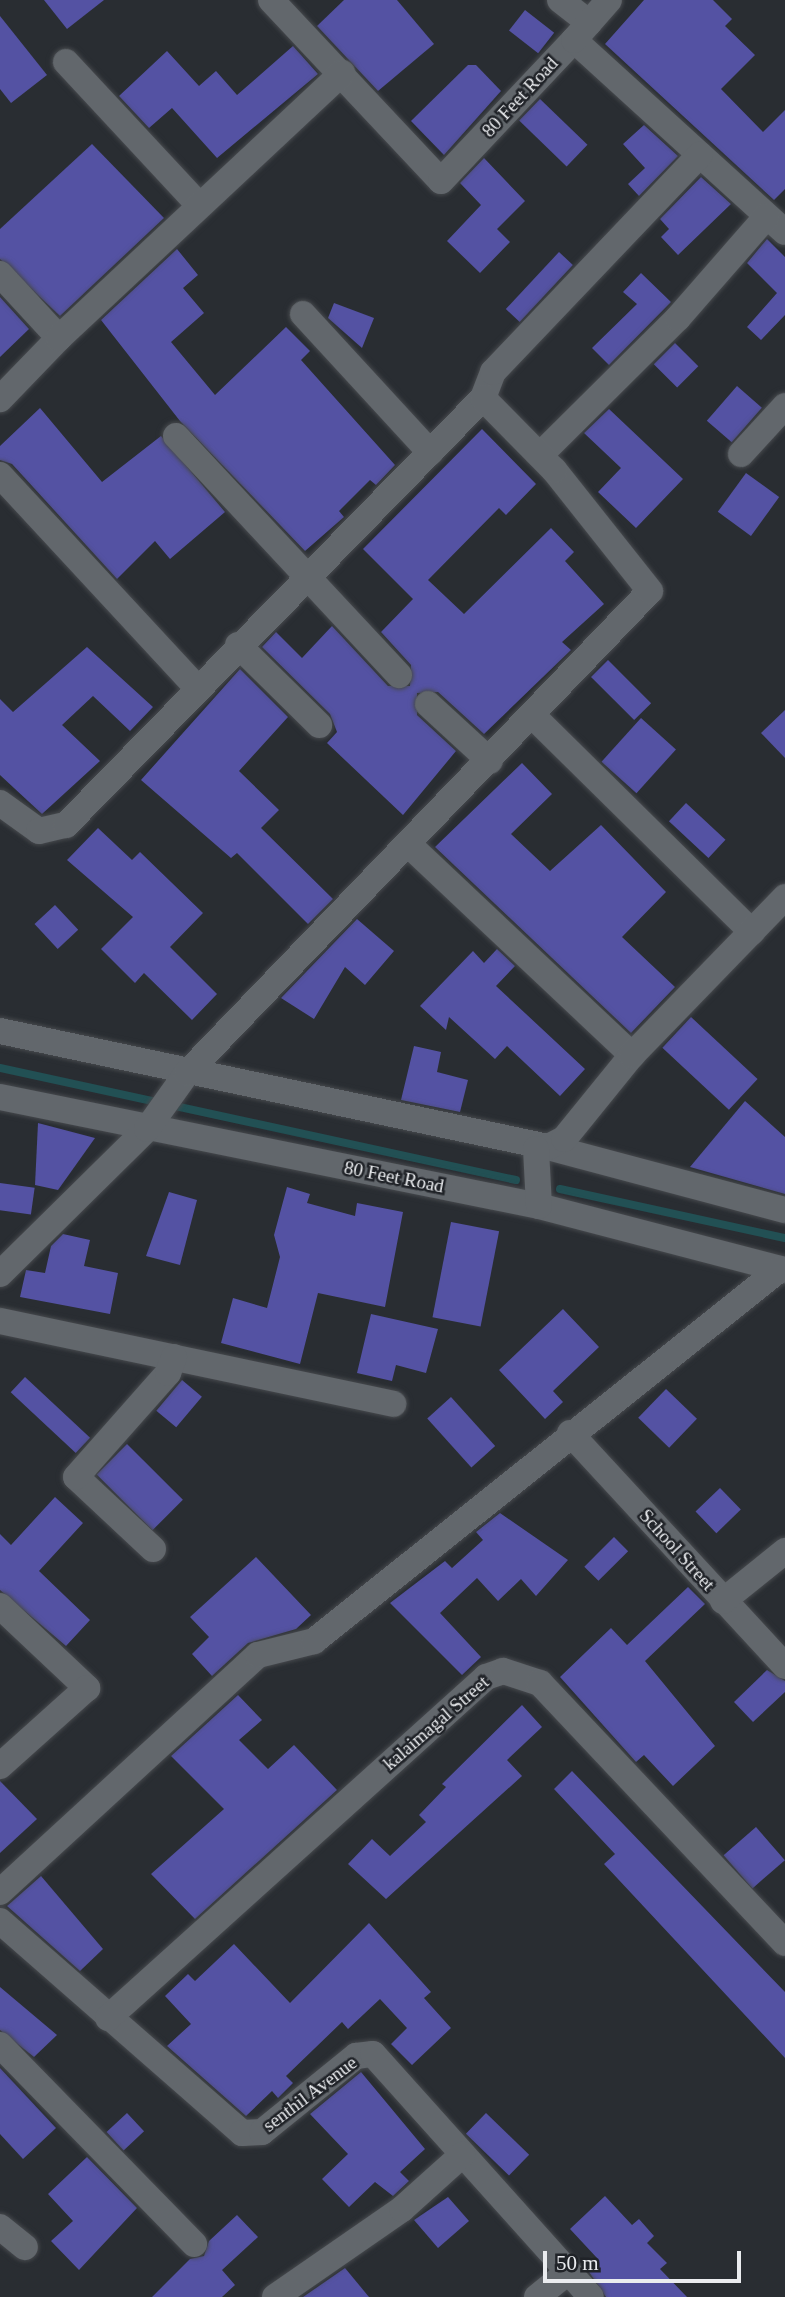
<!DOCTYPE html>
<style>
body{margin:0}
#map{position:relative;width:785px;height:2297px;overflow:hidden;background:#292d32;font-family:Georgia,serif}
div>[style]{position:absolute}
.stream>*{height:8px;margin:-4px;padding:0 4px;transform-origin:4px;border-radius:4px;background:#225054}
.building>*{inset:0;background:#5452a3;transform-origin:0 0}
.roads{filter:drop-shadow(0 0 2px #46494d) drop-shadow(0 0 2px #46494d)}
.minor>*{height:26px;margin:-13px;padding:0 13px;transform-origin:13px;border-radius:13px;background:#62676c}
span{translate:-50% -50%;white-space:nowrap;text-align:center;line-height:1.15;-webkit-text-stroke:5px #202328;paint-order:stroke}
.street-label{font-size:19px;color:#eaecef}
.scale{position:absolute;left:543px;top:2251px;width:198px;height:32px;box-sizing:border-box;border:4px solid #eaecef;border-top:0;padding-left:9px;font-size:21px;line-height:24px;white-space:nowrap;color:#eaecef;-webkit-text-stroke:5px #202328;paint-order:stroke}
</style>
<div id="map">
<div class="stream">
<div style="left:0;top:1068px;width:528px;rotate:12.25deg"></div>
<div style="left:560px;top:1189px;width:230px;rotate:12.3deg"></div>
</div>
<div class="building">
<div style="clip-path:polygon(44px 0,104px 0,67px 29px)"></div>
<div style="clip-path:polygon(344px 0,397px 0,434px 44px,378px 91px,317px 26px)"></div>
<div style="clip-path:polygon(644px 0,713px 0,732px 19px,725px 26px,755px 55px,721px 89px,763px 132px,785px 110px,785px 189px,774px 200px,605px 44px)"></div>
<div style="left:525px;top:10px;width:37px;height:26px;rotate:38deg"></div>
<div style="clip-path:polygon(0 16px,47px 75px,11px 103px,0 89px)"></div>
<div style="clip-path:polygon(293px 46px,318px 74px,217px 158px,172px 108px,149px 128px,119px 96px,167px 51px,199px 86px,216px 71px,237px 95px)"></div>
<div style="clip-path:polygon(468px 65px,476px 65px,501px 91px,444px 155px,411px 121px)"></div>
<div style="left:540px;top:99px;width:66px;height:30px;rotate:44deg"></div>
<div style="clip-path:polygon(644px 125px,678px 156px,639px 196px,628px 184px,645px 168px,623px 144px)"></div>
<div style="clip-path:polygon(92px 144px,164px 218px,60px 316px,0 259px,0 229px)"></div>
<div style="clip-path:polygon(484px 158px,525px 201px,497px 229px,510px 242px,480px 273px,447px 241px,481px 205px,460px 183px)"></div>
<div style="clip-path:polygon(701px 177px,731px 204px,678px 255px,661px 237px,669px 229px,660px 219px)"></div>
<div style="clip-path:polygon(767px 239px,785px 257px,785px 315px,761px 340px,747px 327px,777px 293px,747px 263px)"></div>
<div style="clip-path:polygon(177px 249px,198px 275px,183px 288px,204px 313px,171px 342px,215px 395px,286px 327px,310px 351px,301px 360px,395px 465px,376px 485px,370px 480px,339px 511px,344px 517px,305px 551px,180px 421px,101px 320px)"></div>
<div style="left:559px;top:252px;width:19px;height:78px;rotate:43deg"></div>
<div style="clip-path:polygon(641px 273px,671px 302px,609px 365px,592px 348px,637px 304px,623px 292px)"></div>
<div style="clip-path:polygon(0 297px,29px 329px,0 357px)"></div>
<div style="clip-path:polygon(334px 303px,374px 318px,362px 348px,328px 318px)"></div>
<div style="left:675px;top:343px;width:33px;height:30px;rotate:45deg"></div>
<div style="left:737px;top:386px;width:33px;height:46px;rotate:41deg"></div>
<div style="clip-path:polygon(40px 408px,102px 482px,161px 436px,225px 512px,170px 559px,155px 541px,117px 579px,12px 464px,0 460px,0 446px)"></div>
<div style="clip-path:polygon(609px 409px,683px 479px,636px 528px,598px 492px,621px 468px,584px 433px)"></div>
<div style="clip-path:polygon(482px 429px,536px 484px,506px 515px,499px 508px,428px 580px,464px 614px,551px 528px,574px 552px,565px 561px,604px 604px,562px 642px,571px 650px,484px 734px,438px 692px,417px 693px,417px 715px,456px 751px,403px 815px,327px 743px,337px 732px,330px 714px,262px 647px,276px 632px,302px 658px,332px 626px,388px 686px,410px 686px,411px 665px,381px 632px,413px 599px,363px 549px)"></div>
<div style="left:746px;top:473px;width:41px;height:48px;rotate:36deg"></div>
<div style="clip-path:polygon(87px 647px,153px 707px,130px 731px,93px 696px,62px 725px,100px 761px,42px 814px,0 775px,0 699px,13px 712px)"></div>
<div style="left:608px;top:660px;width:61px;height:24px;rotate:45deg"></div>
<div style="clip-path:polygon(240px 669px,288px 717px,239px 771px,279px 810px,261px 828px,333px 899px,308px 924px,237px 853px,231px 858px,141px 780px)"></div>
<div style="clip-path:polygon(785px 710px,785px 758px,761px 733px)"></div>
<div style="left:641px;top:718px;width:47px;height:59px;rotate:42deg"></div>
<div style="clip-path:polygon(522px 763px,552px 794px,511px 834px,550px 871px,601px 825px,666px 892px,622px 937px,675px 987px,631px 1033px,435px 847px)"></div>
<div style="left:686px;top:803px;width:54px;height:25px;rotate:43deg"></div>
<div style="clip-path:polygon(98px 828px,132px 860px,140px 852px,203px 913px,170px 947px,217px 994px,192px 1020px,144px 973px,135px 983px,101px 949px,133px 917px,67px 860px)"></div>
<div style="left:55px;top:905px;width:34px;height:28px;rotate:47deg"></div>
<div style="clip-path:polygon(357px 919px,394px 951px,365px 985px,345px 967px,314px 1019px,281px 998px)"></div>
<div style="clip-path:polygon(497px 949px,515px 966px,496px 986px,585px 1069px,560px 1096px,507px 1046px,495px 1059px,449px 1017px,446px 1030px,420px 1006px,473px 951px,484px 963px)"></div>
<div style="left:691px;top:1017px;width:91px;height:42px;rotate:43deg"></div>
<div style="clip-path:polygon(414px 1046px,441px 1052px,437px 1072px,468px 1080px,460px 1112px,401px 1100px)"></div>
<div style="clip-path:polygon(745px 1101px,785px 1137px,785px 1194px,690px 1167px)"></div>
<div style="clip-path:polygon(38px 1123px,95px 1138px,58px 1190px,35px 1185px)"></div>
<div style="left:0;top:1183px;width:35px;height:27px;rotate:8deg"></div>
<div style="clip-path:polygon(287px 1187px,310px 1194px,307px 1203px,355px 1216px,357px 1203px,403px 1212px,385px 1307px,318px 1293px,300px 1364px,221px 1343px,233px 1298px,267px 1308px,280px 1257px,274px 1235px)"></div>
<div style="clip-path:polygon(169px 1192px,197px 1200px,180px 1265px,146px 1256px)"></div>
<div style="left:451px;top:1222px;width:49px;height:97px;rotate:11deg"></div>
<div style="clip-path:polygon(63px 1234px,90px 1240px,84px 1266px,118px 1273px,110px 1314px,20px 1297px,26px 1270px,45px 1273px,51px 1246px)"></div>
<div style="clip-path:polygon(563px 1309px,599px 1347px,553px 1391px,563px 1402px,545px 1419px,499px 1370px)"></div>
<div style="clip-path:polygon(371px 1314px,438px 1329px,426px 1373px,396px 1365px,392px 1381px,357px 1373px)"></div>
<div style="left:25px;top:1377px;width:89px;height:21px;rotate:43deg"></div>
<div style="left:182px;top:1380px;width:26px;height:40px;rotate:40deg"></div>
<div style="left:666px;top:1389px;width:43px;height:40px;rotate:44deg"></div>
<div style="left:451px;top:1397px;width:66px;height:32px;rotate:48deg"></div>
<div style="left:127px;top:1444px;width:79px;height:43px;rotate:45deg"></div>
<div style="left:720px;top:1488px;width:30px;height:34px;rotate:46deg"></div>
<div style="clip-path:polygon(55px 1497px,83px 1523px,39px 1571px,90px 1620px,66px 1646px,0 1590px,0 1534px,11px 1545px)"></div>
<div style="clip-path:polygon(500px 1513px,568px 1560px,536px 1596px,521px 1579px,498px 1601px,477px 1578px,440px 1613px,481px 1657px,462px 1675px,390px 1603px,445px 1561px,452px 1568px,483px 1540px,476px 1532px)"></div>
<div style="left:614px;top:1537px;width:20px;height:42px;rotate:45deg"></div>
<div style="clip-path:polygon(256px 1557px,311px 1615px,296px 1629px,248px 1643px,212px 1676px,192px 1654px,209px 1637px,190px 1617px)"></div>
<div style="clip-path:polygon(688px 1587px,705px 1604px,645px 1661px,715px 1746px,673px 1786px,644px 1755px,636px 1762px,560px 1677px,611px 1628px,627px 1645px)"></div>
<div style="clip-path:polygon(767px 1670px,785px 1681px,785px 1692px,753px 1722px,734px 1702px)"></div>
<div style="clip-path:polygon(238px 1695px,262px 1720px,239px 1740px,268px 1769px,294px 1745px,337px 1790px,195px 1919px,151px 1874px,224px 1809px,171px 1756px)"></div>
<div style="clip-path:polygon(522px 1705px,542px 1727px,507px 1760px,522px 1776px,386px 1899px,348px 1864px,372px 1839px,390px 1856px,426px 1822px,419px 1815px,446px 1787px,442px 1784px)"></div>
<div style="clip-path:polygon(572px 1771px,785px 1992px,785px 2058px,604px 1864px,615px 1854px,554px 1789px)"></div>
<div style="clip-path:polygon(0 1781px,37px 1819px,0 1853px)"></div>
<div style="left:756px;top:1827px;width:44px;height:43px;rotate:49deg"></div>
<div style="clip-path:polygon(41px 1876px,103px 1949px,80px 1971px,7px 1906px)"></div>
<div style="clip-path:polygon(369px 1923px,431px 1992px,424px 1998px,451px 2028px,412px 2065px,391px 2044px,407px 2028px,380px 1999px,348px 2029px,342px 2022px,286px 2076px,293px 2083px,278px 2098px,272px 2091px,246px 2116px,167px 2046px,191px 2024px,165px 1996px,188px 1974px,195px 1981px,234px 1944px,290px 2003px)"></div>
<div style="clip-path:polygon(0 1987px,57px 2035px,34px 2057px,0 2030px)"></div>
<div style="clip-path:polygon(0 2068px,56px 2128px,23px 2159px,0 2134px)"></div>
<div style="clip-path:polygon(361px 2072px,425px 2149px,400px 2172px,409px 2181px,393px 2196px,375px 2182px,349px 2207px,322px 2179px,348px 2154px,310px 2114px)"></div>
<div style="left:127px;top:2113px;width:25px;height:28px;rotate:47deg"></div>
<div style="left:486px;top:2113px;width:60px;height:29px;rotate:44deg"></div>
<div style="clip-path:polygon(87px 2157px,137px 2208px,79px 2270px,51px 2241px,73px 2221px,48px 2194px)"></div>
<div style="clip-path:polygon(605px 2196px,632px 2225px,639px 2219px,654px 2236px,647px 2243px,667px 2263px,660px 2269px,687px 2297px,606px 2297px,587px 2269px,597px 2258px,570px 2229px)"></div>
<div style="clip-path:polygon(448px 2197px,469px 2221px,438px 2248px,414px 2220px)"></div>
<div style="clip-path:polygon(237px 2215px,258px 2237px,222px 2270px,235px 2285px,222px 2297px,152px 2297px,190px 2259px,204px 2256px,209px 2241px)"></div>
<div style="clip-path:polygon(345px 2268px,369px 2297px,303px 2297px)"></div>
</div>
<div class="roads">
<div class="minor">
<div style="left:271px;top:0;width:248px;rotate:46.8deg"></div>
<div style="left:441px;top:181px;width:194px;rotate:-46.7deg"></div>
<div style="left:574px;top:40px;width:285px;rotate:42.3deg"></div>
<div style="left:560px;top:0;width:37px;rotate:38deg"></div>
<div style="left:574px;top:40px;width:53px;rotate:-48.8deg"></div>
<div style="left:66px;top:62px;width:191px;rotate:47.1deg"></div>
<div style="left:0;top:274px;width:87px;rotate:47.3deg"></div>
<div style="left:59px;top:338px;width:85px;rotate:134deg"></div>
<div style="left:303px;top:314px;width:188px;rotate:47.4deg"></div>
<div style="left:59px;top:338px;width:388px;rotate:-43.1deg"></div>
<div style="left:176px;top:436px;width:327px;rotate:47deg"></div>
<div style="left:741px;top:454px;width:65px;rotate:-47.5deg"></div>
<div style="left:540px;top:455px;width:194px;rotate:-44.8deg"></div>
<div style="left:678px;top:318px;width:135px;rotate:-48.9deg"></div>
<div style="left:0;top:475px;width:290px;rotate:47.2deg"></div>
<div style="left:238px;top:645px;width:114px;rotate:44.6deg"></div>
<div style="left:428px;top:704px;width:84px;rotate:42.6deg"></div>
<div style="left:534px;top:717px;width:306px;rotate:44.6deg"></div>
<div style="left:0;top:803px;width:48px;rotate:35.7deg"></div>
<div style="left:39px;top:831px;width:28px;rotate:-13deg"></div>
<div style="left:66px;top:825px;width:597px;rotate:-45.68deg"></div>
<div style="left:483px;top:398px;width:28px;rotate:-69deg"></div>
<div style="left:493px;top:372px;width:300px;rotate:-46.4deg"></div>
<div style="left:408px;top:844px;width:308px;rotate:43.3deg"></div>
<div style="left:0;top:1031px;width:560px;rotate:11.95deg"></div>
<div style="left:548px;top:1147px;width:245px;rotate:14.9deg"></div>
<div style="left:0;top:1097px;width:550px;rotate:11.43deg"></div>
<div style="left:539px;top:1206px;width:254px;rotate:14.6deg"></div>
<div style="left:548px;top:1147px;width:18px;rotate:-27deg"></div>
<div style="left:564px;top:1139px;width:108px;rotate:-51deg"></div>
<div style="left:632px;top:1055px;width:220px;rotate:-45.9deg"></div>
<div style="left:536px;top:1149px;width:57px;rotate:87deg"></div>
<div style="left:0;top:1274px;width:206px;rotate:-44.6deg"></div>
<div style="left:147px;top:1129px;width:69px;rotate:-54.5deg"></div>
<div style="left:187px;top:1073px;width:668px;rotate:-46.15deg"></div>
<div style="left:650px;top:591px;width:154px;rotate:-128.4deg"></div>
<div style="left:554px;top:470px;width:101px;rotate:-134.6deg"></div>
<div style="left:0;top:1321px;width:402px;rotate:11.9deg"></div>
<div style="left:570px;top:1433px;width:317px;rotate:47.3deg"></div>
<div style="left:153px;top:1549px;width:105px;rotate:-136.9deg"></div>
<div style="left:76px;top:1477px;width:139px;rotate:-48.5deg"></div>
<div style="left:168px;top:1373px;width:17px;rotate:-69deg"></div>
<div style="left:723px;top:1601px;width:80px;rotate:-38.9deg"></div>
<div style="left:0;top:1606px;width:120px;rotate:43.3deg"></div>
<div style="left:87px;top:1688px;width:117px;rotate:138.1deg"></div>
<div style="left:0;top:1892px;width:350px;rotate:-42.6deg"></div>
<div style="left:258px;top:1655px;width:58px;rotate:-14deg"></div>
<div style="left:314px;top:1641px;width:596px;rotate:-38.6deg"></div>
<div style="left:0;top:1921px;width:322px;rotate:41.2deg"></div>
<div style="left:242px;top:2133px;width:20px;rotate:-3deg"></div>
<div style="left:262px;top:2132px;width:121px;rotate:-39deg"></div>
<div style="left:356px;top:2056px;width:17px;rotate:-7deg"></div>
<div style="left:373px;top:2054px;width:326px;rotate:48.1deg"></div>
<div style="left:108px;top:2018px;width:509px;rotate:-42.05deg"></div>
<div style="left:486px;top:1677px;width:18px;rotate:-19deg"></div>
<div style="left:503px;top:1671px;width:39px;rotate:18deg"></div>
<div style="left:540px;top:1683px;width:357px;rotate:46.7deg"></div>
<div style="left:0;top:2045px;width:278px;rotate:45.7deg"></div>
<div style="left:0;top:2227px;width:32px;rotate:39deg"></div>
<div style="left:275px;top:2297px;width:155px;rotate:-34.7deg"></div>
<div style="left:402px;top:2209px;width:81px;rotate:-42deg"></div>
<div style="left:537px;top:2297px;width:40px;rotate:-39deg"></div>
</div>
</div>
<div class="street-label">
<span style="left:520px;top:97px;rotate:-47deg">80 Feet Road</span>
<span style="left:394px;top:1177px;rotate:11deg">80 Feet Road</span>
<span style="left:677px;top:1550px;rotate:48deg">School Street</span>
<span style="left:436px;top:1723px;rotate:-41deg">kalaimagal Street</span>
<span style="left:310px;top:2094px;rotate:-37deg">senthil Avenue</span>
</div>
<div class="scale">50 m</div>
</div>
